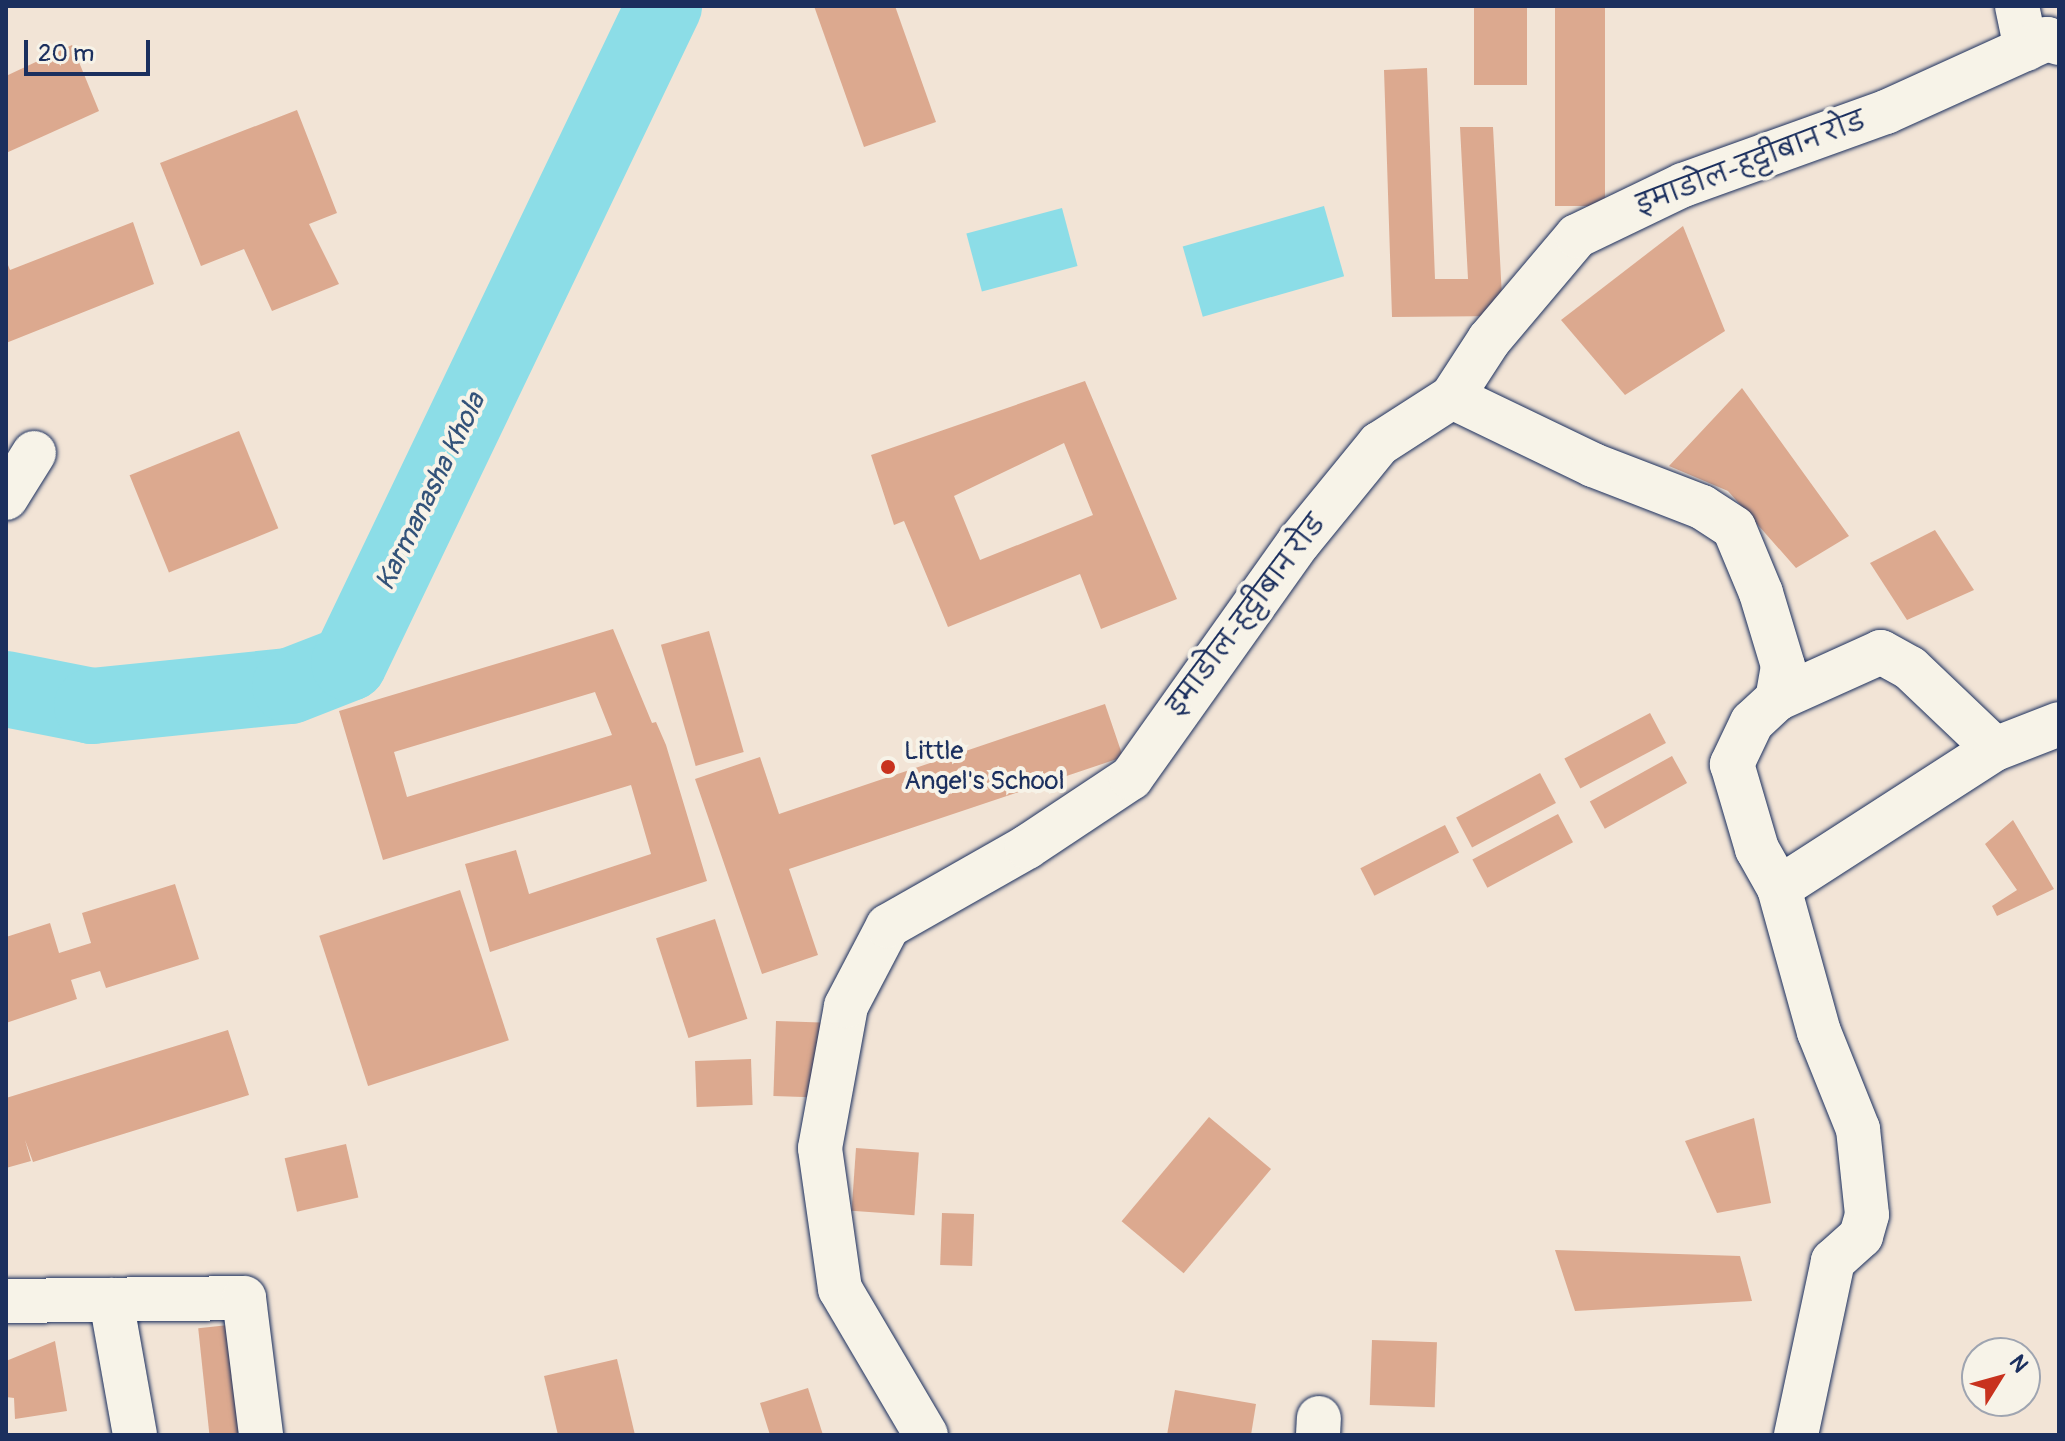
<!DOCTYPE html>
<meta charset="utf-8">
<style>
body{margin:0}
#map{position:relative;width:2065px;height:1441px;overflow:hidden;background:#f2e4d6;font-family:Pangolin,"Playpen Sans Deva",sans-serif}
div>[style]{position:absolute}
.water>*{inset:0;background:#8cdde7;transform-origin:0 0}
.river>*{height:76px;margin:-38px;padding:0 38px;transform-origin:38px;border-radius:38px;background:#8cdde7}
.building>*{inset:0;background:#dca98f;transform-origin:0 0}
.roads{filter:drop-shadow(0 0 2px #1b2f5e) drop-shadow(0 0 2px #1b2f5e)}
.minor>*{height:44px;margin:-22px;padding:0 22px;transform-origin:22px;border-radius:22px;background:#f7f3e8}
.dots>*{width:22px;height:22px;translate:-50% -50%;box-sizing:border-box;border:4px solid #f7f3e8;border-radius:50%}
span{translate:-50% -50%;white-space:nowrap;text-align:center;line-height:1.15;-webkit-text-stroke:8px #f7f3e8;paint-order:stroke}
.street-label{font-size:26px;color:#1b2f5e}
.poi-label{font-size:26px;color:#1b2f5e}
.left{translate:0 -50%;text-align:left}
.water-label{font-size:28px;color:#325279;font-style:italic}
.frame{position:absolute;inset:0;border:8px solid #1b2f5e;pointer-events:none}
.north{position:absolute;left:1961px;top:1337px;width:80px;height:80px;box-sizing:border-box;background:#f7f3e8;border:2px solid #9fa5b1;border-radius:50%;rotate:53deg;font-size:22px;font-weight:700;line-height:32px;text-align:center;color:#1b2f5e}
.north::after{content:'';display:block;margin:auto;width:28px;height:36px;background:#c8321e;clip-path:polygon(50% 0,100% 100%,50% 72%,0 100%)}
.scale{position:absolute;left:24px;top:40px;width:126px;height:36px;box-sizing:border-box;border:4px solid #1b2f5e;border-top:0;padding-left:10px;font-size:24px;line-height:28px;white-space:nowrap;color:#1b2f5e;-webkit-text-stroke:6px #f7f3e8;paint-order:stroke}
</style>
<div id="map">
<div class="water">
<div style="left:1324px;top:206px;width:73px;height:147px;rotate:74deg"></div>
<div style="left:1062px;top:208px;width:60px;height:99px;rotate:75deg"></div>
</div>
<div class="river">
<div style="left:6px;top:689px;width:88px;rotate:11.2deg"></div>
<div style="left:92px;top:706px;width:199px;rotate:-5.8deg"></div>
<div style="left:290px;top:686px;width:63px;rotate:-21.3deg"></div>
<div style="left:349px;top:663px;width:729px;rotate:-64.38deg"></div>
</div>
<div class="building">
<div style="clip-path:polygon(814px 6px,895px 6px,936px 122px,864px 147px)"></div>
<div style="left:1474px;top:6px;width:53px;height:79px"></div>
<div style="left:1555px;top:6px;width:50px;height:200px"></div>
<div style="clip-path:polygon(72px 45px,99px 111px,6px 153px,6px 76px)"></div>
<div style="clip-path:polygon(1427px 68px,1435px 279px,1468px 279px,1460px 127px,1493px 127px,1503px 316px,1392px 317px,1384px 70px)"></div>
<div style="clip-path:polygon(297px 110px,337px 213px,309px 224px,339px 284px,272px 311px,244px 249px,201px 266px,160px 163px)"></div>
<div style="clip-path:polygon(133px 222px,154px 284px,6px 343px,6px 260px,10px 270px)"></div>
<div style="clip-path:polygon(1683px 226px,1725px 331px,1625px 395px,1561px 320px)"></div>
<div style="clip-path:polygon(evenodd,1085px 381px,1177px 599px,1101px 629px,1080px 574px,948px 627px,904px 521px,894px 525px,871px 455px,1085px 381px,1064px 443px,1093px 515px,980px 560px,954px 496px,1064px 443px)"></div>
<div style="clip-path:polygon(1742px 388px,1849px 536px,1796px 568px,1728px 491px,1669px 466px)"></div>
<div style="left:239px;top:431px;width:105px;height:118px;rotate:68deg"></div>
<div style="clip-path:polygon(1935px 530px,1974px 590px,1907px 620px,1870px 563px)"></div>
<div style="clip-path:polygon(evenodd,613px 629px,652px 723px,656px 722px,666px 745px,707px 881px,490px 952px,465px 864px,516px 850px,529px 894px,651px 854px,631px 785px,383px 860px,339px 711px,613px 629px,595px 692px,612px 735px,407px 797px,394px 752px,595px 692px)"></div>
<div style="left:709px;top:631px;width:126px;height:50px;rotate:74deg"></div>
<div style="clip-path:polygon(1105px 704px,1123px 757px,789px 869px,818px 955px,762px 974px,695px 779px,760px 757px,779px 814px)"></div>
<div style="left:1650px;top:713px;width:34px;height:97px;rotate:62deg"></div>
<div style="left:1672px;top:756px;width:31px;height:94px;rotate:61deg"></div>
<div style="left:1540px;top:773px;width:34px;height:95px;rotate:62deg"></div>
<div style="left:1558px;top:814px;width:32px;height:97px;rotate:62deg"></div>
<div style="clip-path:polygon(2013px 820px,2054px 889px,1997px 916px,1992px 906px,2017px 890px,1985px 844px)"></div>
<div style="left:1445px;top:825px;width:31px;height:95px;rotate:63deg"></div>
<div style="clip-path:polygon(175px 884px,199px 959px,106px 988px,100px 971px,71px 980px,77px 999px,6px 1023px,6px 937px,50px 923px,59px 953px,91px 943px,82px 913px)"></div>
<div style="left:460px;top:890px;width:158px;height:148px;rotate:72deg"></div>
<div style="left:715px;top:919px;width:105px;height:62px;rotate:72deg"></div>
<div style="left:776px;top:1021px;width:52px;height:75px;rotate:2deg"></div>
<div style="clip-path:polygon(228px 1030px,249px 1095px,33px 1162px,25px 1140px,31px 1161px,6px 1168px,6px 1098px)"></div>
<div style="left:751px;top:1059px;width:46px;height:56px;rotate:88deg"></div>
<div style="left:1209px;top:1117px;width:81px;height:136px;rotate:40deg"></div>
<div style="clip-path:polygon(1754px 1118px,1771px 1203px,1717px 1213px,1685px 1141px)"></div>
<div style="left:346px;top:1144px;width:55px;height:63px;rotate:77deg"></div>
<div style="left:856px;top:1148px;width:63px;height:63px;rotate:4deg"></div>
<div style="left:942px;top:1213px;width:32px;height:52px;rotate:2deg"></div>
<div style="clip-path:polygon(1555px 1250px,1740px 1256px,1752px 1301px,1575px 1311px)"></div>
<div style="left:238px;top:1324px;width:112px;height:40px;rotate:84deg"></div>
<div style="left:1372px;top:1340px;width:65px;height:65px;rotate:2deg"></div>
<div style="clip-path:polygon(55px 1341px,67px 1411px,15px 1419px,14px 1398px,6px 1397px,6px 1361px)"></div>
<div style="clip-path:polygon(617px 1359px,635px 1435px,558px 1435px,544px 1376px)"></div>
<div style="clip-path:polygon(808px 1388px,823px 1435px,770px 1435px,760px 1403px)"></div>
<div style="clip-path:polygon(1175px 1390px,1256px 1404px,1251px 1435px,1167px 1435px)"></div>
</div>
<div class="roads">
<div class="minor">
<div style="left:2017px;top:6px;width:44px;rotate:78.2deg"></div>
<div style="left:1452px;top:397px;width:157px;rotate:25.7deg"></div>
<div style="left:1593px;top:465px;width:117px;rotate:21.1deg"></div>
<div style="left:1702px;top:507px;width:38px;rotate:33deg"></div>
<div style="left:1734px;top:528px;width:70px;rotate:67.4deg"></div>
<div style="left:1761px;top:593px;width:76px;rotate:73.2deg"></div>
<div style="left:1783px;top:666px;width:34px;rotate:100deg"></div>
<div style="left:1777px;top:699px;width:34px;rotate:137deg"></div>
<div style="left:1752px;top:722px;width:47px;rotate:115.5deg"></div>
<div style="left:1732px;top:764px;width:89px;rotate:73.6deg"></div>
<div style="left:1757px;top:849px;width:45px;rotate:60.6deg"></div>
<div style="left:1779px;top:888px;width:149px;rotate:74.5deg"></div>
<div style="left:1819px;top:1032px;width:105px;rotate:68.1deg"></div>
<div style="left:1858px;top:1129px;width:86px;rotate:84deg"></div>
<div style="left:1867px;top:1215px;width:22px;rotate:106deg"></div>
<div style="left:1861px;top:1236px;width:38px;rotate:138deg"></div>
<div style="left:1833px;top:1261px;width:178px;rotate:102deg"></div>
<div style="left:6px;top:498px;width:53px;rotate:-58.1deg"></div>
<div style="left:1777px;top:699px;width:114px;rotate:-24.3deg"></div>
<div style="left:1881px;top:652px;width:33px;rotate:29deg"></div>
<div style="left:1910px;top:668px;width:117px;rotate:43.6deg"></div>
<div style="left:1779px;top:888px;width:257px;rotate:-32.8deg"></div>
<div style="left:1995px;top:749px;width:69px;rotate:-21.3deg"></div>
<div style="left:111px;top:1300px;width:137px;rotate:79.9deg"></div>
<div style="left:6px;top:1301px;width:238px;rotate:-0.7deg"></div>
<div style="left:244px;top:1298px;width:138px;rotate:82.9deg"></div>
<div style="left:926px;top:1435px;width:169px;rotate:-120.5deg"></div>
<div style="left:840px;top:1289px;width:142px;rotate:-98.1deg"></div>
<div style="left:820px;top:1148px;width:144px;rotate:-79.6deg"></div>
<div style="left:846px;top:1006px;width:90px;rotate:-62.3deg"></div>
<div style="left:888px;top:926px;width:160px;rotate:-29.6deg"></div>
<div style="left:1027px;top:847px;width:125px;rotate:-33.6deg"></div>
<div style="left:1131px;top:778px;width:290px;rotate:-54.6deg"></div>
<div style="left:1299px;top:542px;width:127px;rotate:-50.8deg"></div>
<div style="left:1379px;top:444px;width:87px;rotate:-32.8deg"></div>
<div style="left:1452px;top:397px;width:68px;rotate:-57deg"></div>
<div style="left:1489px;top:340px;width:136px;rotate:-49.8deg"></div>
<div style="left:1577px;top:236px;width:118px;rotate:-25.7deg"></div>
<div style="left:1683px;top:185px;width:216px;rotate:-19.8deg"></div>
<div style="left:1886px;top:112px;width:177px;rotate:-24.4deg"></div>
<div style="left:2047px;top:39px;width:13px;rotate:18deg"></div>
<div style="left:1318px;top:1435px;width:17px;rotate:-87deg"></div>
</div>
</div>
<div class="dots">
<div style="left:888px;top:767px;background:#c8321e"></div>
</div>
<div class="street-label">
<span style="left:1751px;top:164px;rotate:-21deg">इमाडोल-हट्टीबान रोड</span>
<span style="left:1247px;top:616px;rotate:-53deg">इमाडोल-हट्टीबान रोड</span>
</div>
<div class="poi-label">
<span class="left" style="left:904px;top:767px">Little<br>Angel's School</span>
</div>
<div class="water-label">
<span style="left:431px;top:492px;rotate:-64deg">Karmanasha Khola</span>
</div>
<div class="frame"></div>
<div class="north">N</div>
<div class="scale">20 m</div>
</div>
